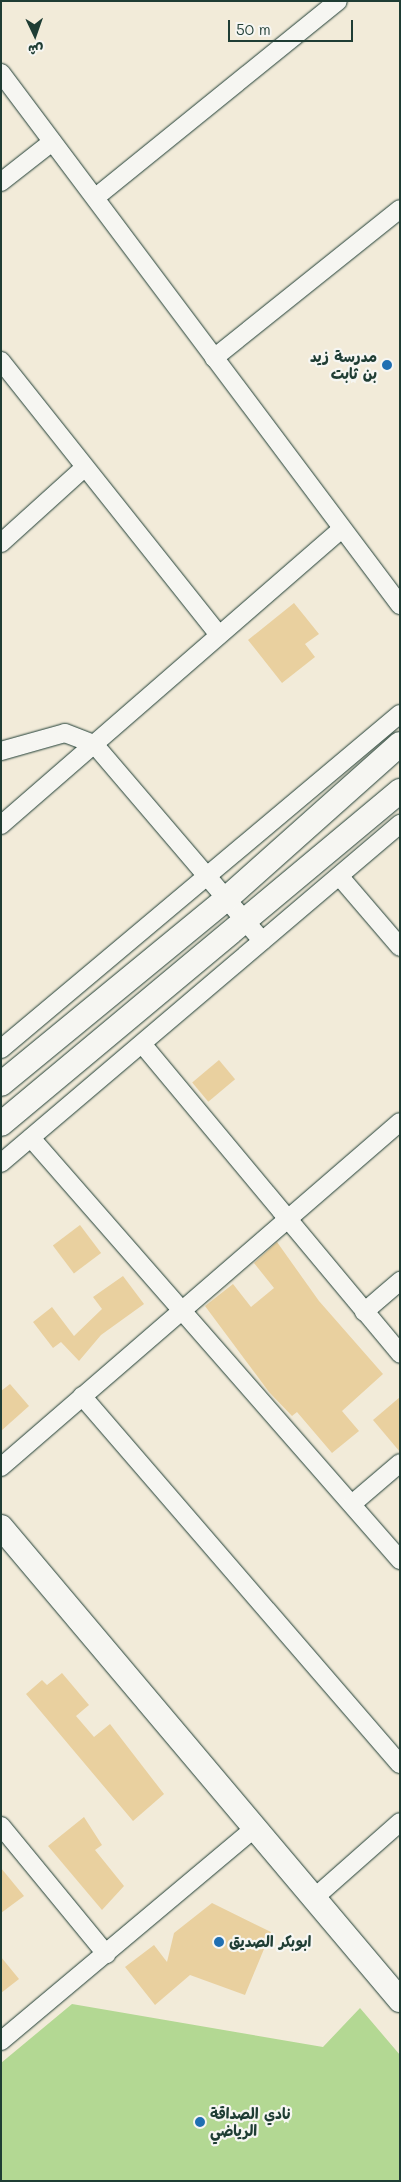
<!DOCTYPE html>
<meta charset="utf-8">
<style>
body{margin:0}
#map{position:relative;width:401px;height:2182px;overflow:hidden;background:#f2ebd9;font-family:Mali,"Playpen Sans Arabic",sans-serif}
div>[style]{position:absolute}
.green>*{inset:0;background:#b3d893}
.building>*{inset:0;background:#e9d09f;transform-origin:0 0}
.roads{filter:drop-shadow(0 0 1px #1f3d34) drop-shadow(0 0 1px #1f3d34)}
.street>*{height:18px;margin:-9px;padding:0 9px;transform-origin:9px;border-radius:9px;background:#f6f6f2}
.secondary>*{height:24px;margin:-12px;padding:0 12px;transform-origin:12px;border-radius:12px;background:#f6f6f2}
.dots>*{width:14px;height:14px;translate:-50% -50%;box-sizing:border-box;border:2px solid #f6f6f2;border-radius:50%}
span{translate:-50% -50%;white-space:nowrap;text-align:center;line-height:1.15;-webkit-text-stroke:4.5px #f6f6f2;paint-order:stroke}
.poi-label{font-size:15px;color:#1f3d34;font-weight:700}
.right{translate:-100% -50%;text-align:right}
.left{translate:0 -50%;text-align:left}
.frame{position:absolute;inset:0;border:2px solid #1f3d34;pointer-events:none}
.north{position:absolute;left:10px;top:10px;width:50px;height:50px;-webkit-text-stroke:4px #f6f6f2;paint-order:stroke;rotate:177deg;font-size:14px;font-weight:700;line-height:20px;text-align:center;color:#1f3d34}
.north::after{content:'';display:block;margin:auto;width:18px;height:22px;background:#1f3d34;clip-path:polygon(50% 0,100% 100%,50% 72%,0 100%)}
.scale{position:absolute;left:228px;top:20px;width:125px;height:22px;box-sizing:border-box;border:2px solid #1f3d34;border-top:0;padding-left:6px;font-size:15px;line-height:18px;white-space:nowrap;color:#1f3d34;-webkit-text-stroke:4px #f6f6f2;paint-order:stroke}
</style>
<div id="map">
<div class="green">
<div style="clip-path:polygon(72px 2004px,323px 2047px,360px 2008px,400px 2055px,400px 2181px,1px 2181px,1px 2063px)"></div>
</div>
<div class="building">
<div style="clip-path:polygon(294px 603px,319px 634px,305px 644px,315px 657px,282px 683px,248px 640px)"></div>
<div style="left:219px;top:1060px;width:25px;height:35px;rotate:50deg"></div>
<div style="left:80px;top:1225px;width:35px;height:34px;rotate:53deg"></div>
<div style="clip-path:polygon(277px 1242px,319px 1301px,383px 1374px,342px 1411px,359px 1431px,332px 1453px,297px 1412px,292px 1416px,269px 1392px,205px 1306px,233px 1284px,251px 1307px,274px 1288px,254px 1263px)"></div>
<div style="clip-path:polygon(123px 1276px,144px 1304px,101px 1335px,79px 1361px,61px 1342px,53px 1348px,33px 1322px,52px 1307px,74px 1336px,102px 1309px,93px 1297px)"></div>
<div style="clip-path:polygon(10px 1384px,29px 1406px,1px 1431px,1px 1391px)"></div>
<div style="clip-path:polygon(400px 1397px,400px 1452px,373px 1420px)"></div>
<div style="clip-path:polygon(62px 1673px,89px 1705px,76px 1716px,94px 1737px,110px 1724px,164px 1794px,133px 1821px,26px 1694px,42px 1680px,47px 1685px)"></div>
<div style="clip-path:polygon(84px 1817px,102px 1845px,95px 1850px,124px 1886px,102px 1910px,48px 1846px)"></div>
<div style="clip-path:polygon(1px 1868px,24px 1896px,1px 1913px)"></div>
<div style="clip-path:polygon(212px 1903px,271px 1932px,245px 1995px,190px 1975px,155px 2005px,125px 1967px,154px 1945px,167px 1962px,174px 1933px)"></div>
<div style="clip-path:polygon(1px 1957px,19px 1979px,1px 1993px)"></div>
</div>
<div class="roads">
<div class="street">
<div style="left:1px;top:73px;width:665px;rotate:53.13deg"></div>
<div style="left:1px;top:182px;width:65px;rotate:-38.1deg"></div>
<div style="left:96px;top:197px;width:311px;rotate:-39deg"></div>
<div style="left:214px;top:358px;width:238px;rotate:-38.7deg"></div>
<div style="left:1px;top:361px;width:350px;rotate:51.5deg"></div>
<div style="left:1px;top:543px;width:112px;rotate:-42.1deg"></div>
<div style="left:1px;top:751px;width:66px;rotate:-15.7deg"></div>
<div style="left:65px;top:733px;width:31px;rotate:21deg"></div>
<div style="left:94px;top:744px;width:259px;rotate:49.5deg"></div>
<div style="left:1px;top:825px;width:449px;rotate:-41deg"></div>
<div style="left:340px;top:877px;width:92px;rotate:49.4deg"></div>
<div style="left:143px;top:1045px;width:402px;rotate:50.2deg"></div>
<div style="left:1px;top:1049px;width:521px;rotate:-40.02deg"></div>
<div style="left:31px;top:1138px;width:561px;rotate:48.83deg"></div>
<div style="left:1px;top:1163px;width:524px;rotate:-40.35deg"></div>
<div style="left:364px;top:1312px;width:48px;rotate:-40.7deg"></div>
<div style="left:82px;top:1396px;width:486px;rotate:49.2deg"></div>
<div style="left:1px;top:1467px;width:527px;rotate:-40.85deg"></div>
<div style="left:352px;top:1504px;width:63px;rotate:-40.5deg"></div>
<div style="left:1px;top:1826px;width:166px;rotate:50.6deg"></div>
<div style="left:313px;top:1899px;width:116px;rotate:-41.5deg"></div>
<div style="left:1px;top:2041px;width:330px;rotate:-40deg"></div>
</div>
<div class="secondary">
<div style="left:1px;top:1084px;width:291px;rotate:-39.4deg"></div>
<div style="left:226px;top:899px;width:233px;rotate:-41.7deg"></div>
<div style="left:1px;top:1124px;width:520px;rotate:-39.85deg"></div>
<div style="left:1px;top:1527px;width:619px;rotate:49.85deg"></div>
</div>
</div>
<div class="dots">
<div style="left:387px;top:365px;background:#1f6fb2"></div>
<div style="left:219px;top:1942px;background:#1f6fb2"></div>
<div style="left:200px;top:2122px;background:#1f6fb2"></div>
</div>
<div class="poi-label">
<span class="right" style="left:377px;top:365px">مدرسة زيد<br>بن ثابت</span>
<span class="left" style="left:229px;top:1942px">ابوبكر الصديق</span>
<span class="left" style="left:210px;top:2122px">نادي الصداقة<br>الرياضي</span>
</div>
<div class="frame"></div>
<div class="north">ش</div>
<div class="scale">50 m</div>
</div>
